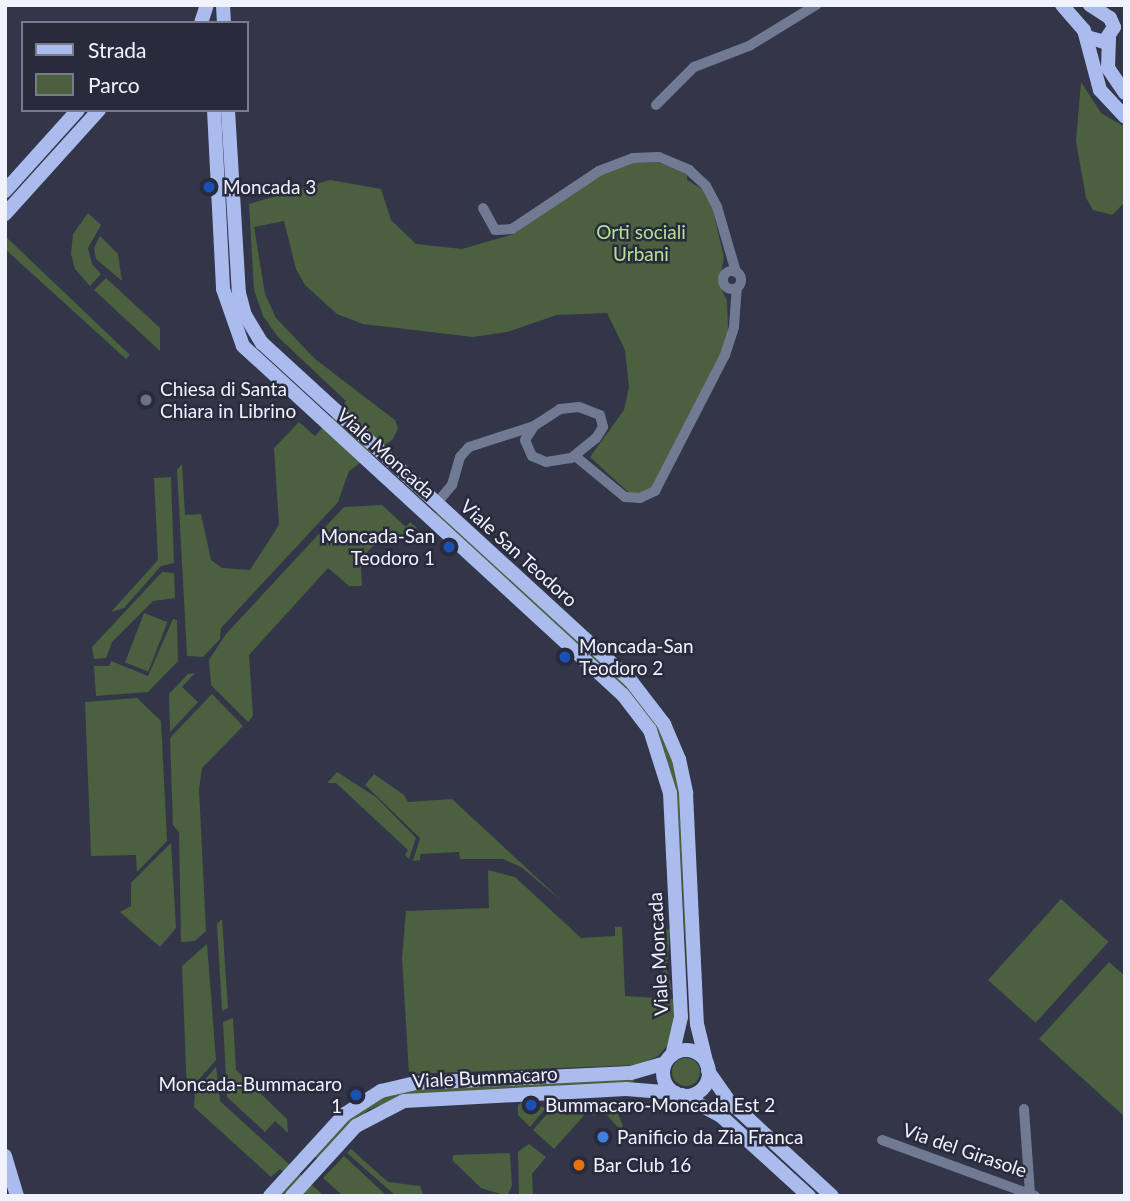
<!DOCTYPE html>
<style>
body{margin:0}
#map{position:relative;width:1130px;height:1201px;overflow:hidden;background:#333548;font-family:Lato,sans-serif}
div>[style]{position:absolute}
.green>*{inset:0;background:#4b603e;transform-origin:0 0}
.round{border-radius:50%}
.minor>*{height:10px;margin:-5px;padding:0 5px;transform-origin:5px;border-radius:5px;background:#717a93}
.minor>.ring{margin:-5px;padding:0;box-sizing:content-box;background:none;border:10px solid #717a93;border-radius:50%}
.major>*{height:14px;margin:-7px;padding:0 7px;transform-origin:7px;border-radius:7px;background:#abe}
.major>.ring{margin:-7px;padding:0;box-sizing:content-box;background:none;border:14px solid #abe;border-radius:50%}
.dots>*{width:19px;height:19px;translate:-50% -50%;box-sizing:border-box;border:4px solid #292b3d;border-radius:50%}
span{translate:-50% -50%;white-space:nowrap;text-align:center;line-height:1.15;-webkit-text-stroke:5px #292b3d;paint-order:stroke}
.poi-label{font-size:19px;color:#f0f2fe}
.left{translate:0 -50%;text-align:left}
.right{translate:-100% -50%;text-align:right}
.park-label{font-size:19px;color:#b0e494}
.street-label{font-size:19px;color:#f0f2fe}
.frame{position:absolute;inset:0;border:7px solid #f0f2fe;pointer-events:none}
.legend{position:absolute;left:21px;top:21px;width:228px;height:91px;box-sizing:border-box;background:#292b3d;border:2px solid #797b8a;margin:0;padding:9px 12px;list-style:none;font-size:21px;color:#f0f2fe}
.legend li{display:flex;align-items:center;gap:14px;height:35px}
.legend b{width:35px;border:2px solid #797b8a}
</style>
<div id="map">
<div class="green">
<div style="clip-path:polygon(1081px 82px,1101px 113px,1125px 127px,1125px 202px,1112px 215px,1093px 210px,1086px 198px,1076px 141px)"></div>
<div style="clip-path:polygon(657px 162px,687px 174px,687px 180px,702px 189px,712px 207px,724px 257px,719px 284px,727px 301px,728px 327px,726px 342px,652px 487px,645px 493px,629px 493px,590px 457px,624px 410px,629px 387px,625px 350px,607px 313px,557px 315px,507px 332px,473px 337px,363px 324px,337px 314px,305px 285px,296px 269px,284px 221px,254px 227px,265px 294px,276px 318px,315px 359px,395px 420px,398px 428px,393px 439px,349px 471px,338px 502px,221px 628px,220px 639px,203px 657px,187px 656px,177px 470px,182px 464px,185px 515px,201px 514px,211px 560px,222px 568px,250px 570px,279px 525px,274px 448px,299px 422px,315px 436px,346px 401px,278px 337px,263px 316px,254px 290px,249px 204px,330px 180px,381px 189px,391px 220px,416px 244px,462px 249px,514px 234px,599px 176px,633px 163px)"></div>
<div style="clip-path:polygon(88px 213px,101px 225px,88px 248px,92px 264px,101px 274px,90px 286px,75px 269px,71px 254px,73px 234px)"></div>
<div style="clip-path:polygon(5px 236px,130px 355px,126px 359px,5px 249px)"></div>
<div style="clip-path:polygon(100px 236px,118px 254px,122px 281px,96px 259px,94px 248px)"></div>
<div style="clip-path:polygon(106px 278px,160px 328px,160px 351px,94px 290px)"></div>
<div style="clip-path:polygon(171px 477px,174px 563px,161px 566px,124px 608px,111px 612px,158px 560px,154px 478px)"></div>
<div style="clip-path:polygon(382px 505px,406px 527px,410px 522px,417px 528px,408px 538px,373px 546px,367px 552px,361px 566px,362px 586px,349px 586px,328px 568px,249px 655px,253px 716px,248px 722px,211px 685px,209px 660px,226px 634px,344px 507px)"></div>
<div style="clip-path:polygon(437px 512px,628px 685px,666px 737px,679px 778px,690px 1019px,676px 790px,658px 732px,625px 688px,434px 515px)"></div>
<div style="clip-path:polygon(162px 572px,174px 573px,175px 598px,153px 601px,112px 642px,106px 658px,94px 659px,92px 647px)"></div>
<div style="left:144px;top:613px;width:25px;height:53px;rotate:21deg"></div>
<div style="clip-path:polygon(173px 619px,177px 620px,178px 661px,148px 692px,96px 696px,94px 666px,109px 666px,111px 661px,148px 676px)"></div>
<div style="clip-path:polygon(195px 673px,182px 687px,198px 702px,170px 732px,169px 694px,188px 674px)"></div>
<div style="clip-path:polygon(212px 694px,243px 726px,202px 768px,199px 789px,206px 931px,195px 941px,181px 942px,179px 832px,173px 825px,170px 738px)"></div>
<div style="clip-path:polygon(137px 698px,161px 721px,167px 841px,137px 872px,136px 855px,91px 856px,85px 702px)"></div>
<div style="clip-path:polygon(337px 772px,376px 797px,416px 838px,409px 859px,405px 855px,408px 850px,336px 783px,327px 783px)"></div>
<div style="clip-path:polygon(374px 774px,404px 795px,408px 802px,452px 799px,562px 901px,521px 867px,503px 859px,460px 859px,459px 852px,420px 854px,420px 860px,413px 861px,420px 838px,365px 785px)"></div>
<div style="clip-path:polygon(171px 843px,176px 928px,160px 947px,120px 912px,131px 906px,131px 883px)"></div>
<div style="clip-path:polygon(488px 870px,515px 877px,581px 938px,615px 936px,615px 927px,622px 927px,625px 996px,673px 999px,674px 1024px,668px 1045px,658px 1056px,638px 1065px,409px 1074px,402px 958px,406px 911px,489px 908px)"></div>
<div style="left:1061px;top:899px;width:64px;height:109px;rotate:42deg"></div>
<div style="clip-path:polygon(222px 919px,228px 1008px,222px 1011px,217px 924px)"></div>
<div style="clip-path:polygon(654px 926px,670px 930px,667px 970px,672px 990px,664px 985px,661px 932px,654px 931px)"></div>
<div style="clip-path:polygon(207px 944px,216px 1060px,187px 1093px,182px 966px)"></div>
<div style="clip-path:polygon(1109px 962px,1125px 976px,1125px 1117px,1039px 1039px)"></div>
<div style="clip-path:polygon(233px 1018px,236px 1070px,287px 1119px,288px 1133px,275px 1121px,265px 1132px,227px 1097px,223px 1022px)"></div>
<div class="round" style="left:672px;top:1058px;width:28px;height:28px"></div>
<div style="clip-path:polygon(216px 1067px,220px 1101px,324px 1196px,307px 1196px,296px 1184px,285px 1196px,277px 1196px,291px 1179px,280px 1169px,271px 1177px,194px 1107px,195px 1091px)"></div>
<div style="clip-path:polygon(633px 1079px,634px 1083px,405px 1096px,368px 1110px,318px 1159px,313px 1155px,342px 1123px,382px 1097px,410px 1089px)"></div>
<div style="clip-path:polygon(524px 1101px,546px 1108px,530px 1127px,518px 1115px,518px 1105px)"></div>
<div style="clip-path:polygon(613px 1102px,623px 1126px,620px 1130px,601px 1108px,594px 1116px,588px 1111px,554px 1149px,533px 1130px,555px 1105px)"></div>
<div style="clip-path:polygon(529px 1144px,546px 1157px,532px 1174px,533px 1196px,519px 1196px,518px 1152px)"></div>
<div style="clip-path:polygon(351px 1149px,388px 1182px,420px 1186px,424px 1196px,396px 1196px,347px 1153px)"></div>
<div style="clip-path:polygon(510px 1153px,512px 1186px,507px 1196px,481px 1188px,453px 1161px,453px 1155px)"></div>
<div style="clip-path:polygon(344px 1156px,387px 1196px,343px 1196px,323px 1178px)"></div>
</div>
<div class="minor">
<div style="left:656px;top:105px;width:54px;rotate:-45deg"></div>
<div style="left:694px;top:67px;width:59px;rotate:-20.9deg"></div>
<div style="left:749px;top:46px;width:79px;rotate:-31.5deg"></div>
<div style="left:483px;top:208px;width:25px;rotate:61deg"></div>
<div style="left:495px;top:230px;width:17px;rotate:-3deg"></div>
<div style="left:512px;top:229px;width:105px;rotate:-33.7deg"></div>
<div style="left:599px;top:171px;width:36px;rotate:-21deg"></div>
<div style="left:633px;top:158px;width:26px;rotate:-2deg"></div>
<div style="left:659px;top:157px;width:33px;rotate:23deg"></div>
<div style="left:689px;top:170px;width:23px;rotate:43deg"></div>
<div style="left:706px;top:186px;width:24px;rotate:62deg"></div>
<div style="left:717px;top:207px;width:68px;rotate:73.7deg"></div>
<div class="ring" style="left:723px;top:271px;width:8px;height:8px"></div>
<div style="left:579px;top:407px;width:22px;rotate:21deg"></div>
<div style="left:600px;top:415px;width:12px;rotate:76deg"></div>
<div style="left:603px;top:427px;width:13px;rotate:122deg"></div>
<div style="left:596px;top:438px;width:32px;rotate:141deg"></div>
<div style="left:571px;top:458px;width:25px;rotate:171deg"></div>
<div style="left:546px;top:462px;width:15px;rotate:-157deg"></div>
<div style="left:532px;top:456px;width:17px;rotate:-114deg"></div>
<div style="left:525px;top:440px;width:17px;rotate:-57deg"></div>
<div style="left:534px;top:426px;width:31px;rotate:-33deg"></div>
<div style="left:560px;top:409px;width:19px;rotate:-6deg"></div>
<div style="left:575px;top:456px;width:65px;rotate:39.4deg"></div>
<div style="left:625px;top:497px;width:15px;rotate:4deg"></div>
<div style="left:640px;top:498px;width:17px;rotate:-25deg"></div>
<div style="left:655px;top:491px;width:153px;rotate:-62.8deg"></div>
<div style="left:725px;top:355px;width:29px;rotate:-72deg"></div>
<div style="left:734px;top:327px;width:39px;rotate:-86deg"></div>
<div style="left:436px;top:504px;width:25px;rotate:-50deg"></div>
<div style="left:452px;top:485px;width:29px;rotate:-74deg"></div>
<div style="left:460px;top:457px;width:13px;rotate:-48deg"></div>
<div style="left:469px;top:447px;width:65px;rotate:-17.9deg"></div>
<div style="left:1024px;top:1109px;width:83px;rotate:85.9deg"></div>
<div style="left:882px;top:1140px;width:163px;rotate:20.1deg"></div>
</div>
<div class="major">
<div style="left:223px;top:5px;width:18px;rotate:87deg"></div>
<div style="left:1062px;top:5px;width:33px;rotate:49deg"></div>
<div style="left:1084px;top:30px;width:62px;rotate:75.1deg"></div>
<div style="left:1100px;top:90px;width:37px;rotate:47deg"></div>
<div style="left:201px;top:23px;width:19px;rotate:-72deg"></div>
<div style="left:1087px;top:37px;width:18px;rotate:16deg"></div>
<div style="left:1104px;top:42px;width:18px;rotate:-56deg"></div>
<div style="left:1114px;top:27px;width:10px;rotate:-114deg"></div>
<div style="left:1110px;top:18px;width:24px;rotate:-147deg"></div>
<div style="left:1109px;top:39px;width:29px;rotate:92deg"></div>
<div style="left:1108px;top:68px;width:30px;rotate:56deg"></div>
<div style="left:214px;top:110px;width:179px;rotate:87.1deg"></div>
<div style="left:223px;top:289px;width:60px;rotate:70.7deg"></div>
<div style="left:243px;top:346px;width:516px;rotate:42.57deg"></div>
<div style="left:623px;top:695px;width:44px;rotate:52.4deg"></div>
<div style="left:650px;top:730px;width:66px;rotate:72.4deg"></div>
<div style="left:670px;top:793px;width:224px;rotate:87.2deg"></div>
<div style="left:681px;top:1017px;width:39px;rotate:103deg"></div>
<div style="left:228px;top:110px;width:183px;rotate:86.6deg"></div>
<div style="left:239px;top:293px;width:23px;rotate:75deg"></div>
<div style="left:245px;top:315px;width:33px;rotate:59deg"></div>
<div style="left:262px;top:343px;width:500px;rotate:42.49deg"></div>
<div style="left:631px;top:681px;width:54px;rotate:52.5deg"></div>
<div style="left:664px;top:724px;width:38px;rotate:67deg"></div>
<div style="left:679px;top:759px;width:35px;rotate:78deg"></div>
<div style="left:686px;top:793px;width:231px;rotate:87.3deg"></div>
<div style="left:697px;top:1024px;width:42px;rotate:76.3deg"></div>
<div style="left:5px;top:191px;width:109px;rotate:-48deg"></div>
<div style="left:5px;top:214px;width:140px;rotate:-47.9deg"></div>
<div class="ring" style="left:663px;top:1050px;width:32px;height:32px"></div>
<div style="left:708px;top:1071px;width:37px;rotate:55deg"></div>
<div style="left:729px;top:1101px;width:140px;rotate:42.7deg"></div>
<div style="left:682px;top:1095px;width:44px;rotate:28.3deg"></div>
<div style="left:721px;top:1116px;width:119px;rotate:42.3deg"></div>
<div style="left:5px;top:1156px;width:42px;rotate:73.3deg"></div>
<div style="left:270px;top:1196px;width:111px;rotate:-47.6deg"></div>
<div style="left:345px;top:1114px;width:43px;rotate:-32.6deg"></div>
<div style="left:381px;top:1091px;width:36px;rotate:-13deg"></div>
<div style="left:416px;top:1083px;width:215px;rotate:-2.7deg"></div>
<div style="left:631px;top:1073px;width:35px;rotate:-16deg"></div>
<div style="left:292px;top:1196px;width:95px;rotate:-47.6deg"></div>
<div style="left:356px;top:1126px;width:54px;rotate:-27.5deg"></div>
<div style="left:404px;top:1101px;width:222px;rotate:-3.1deg"></div>
<div style="left:626px;top:1089px;width:50px;rotate:4.6deg"></div>
</div>
<div class="dots">
<div style="left:209px;top:187px;background:#1a4fb4"></div>
<div style="left:146px;top:400px;background:#6b7280"></div>
<div style="left:449px;top:547px;background:#1a4fb4"></div>
<div style="left:565px;top:657px;background:#1a4fb4"></div>
<div style="left:356px;top:1095px;background:#1a4fb4"></div>
<div style="left:531px;top:1105px;background:#1a4fb4"></div>
<div style="left:603px;top:1137px;background:#3f7fe0"></div>
<div style="left:579px;top:1165px;background:#e8710a"></div>
</div>
<div class="poi-label">
<span class="left" style="left:223px;top:187px">Moncada 3</span>
<span class="left" style="left:160px;top:400px">Chiesa di Santa<br>Chiara in Librino</span>
<span class="right" style="left:435px;top:547px">Moncada-San<br>Teodoro 1</span>
<span class="left" style="left:579px;top:657px">Moncada-San<br>Teodoro 2</span>
<span class="right" style="left:342px;top:1095px">Moncada-Bummacaro<br>1</span>
<span class="left" style="left:545px;top:1105px">Bummacaro-Moncada Est 2</span>
<span class="left" style="left:617px;top:1137px">Panificio da Zia Franca</span>
<span class="left" style="left:593px;top:1165px">Bar Club 16</span>
</div>
<div class="park-label">
<span style="left:641px;top:243px">Orti sociali<br>Urbani</span>
</div>
<div class="street-label">
<span style="left:386px;top:453px;rotate:42deg">Viale Moncada</span>
<span style="left:519px;top:553px;rotate:42deg">Viale San Teodoro</span>
<span style="left:658px;top:954px;rotate:-93deg">Viale Moncada</span>
<span style="left:485px;top:1077px;rotate:-3deg">Viale Bummacaro</span>
<span style="left:965px;top:1150px;rotate:19deg">Via del Girasole</span>
</div>
<div class="frame"></div>
<ul class="legend">
<li><b style="height:9px;background:#abe"></b>Strada</li>
<li><b style="height:19px;background:#4b603e"></b>Parco</li>
</ul>
</div>
